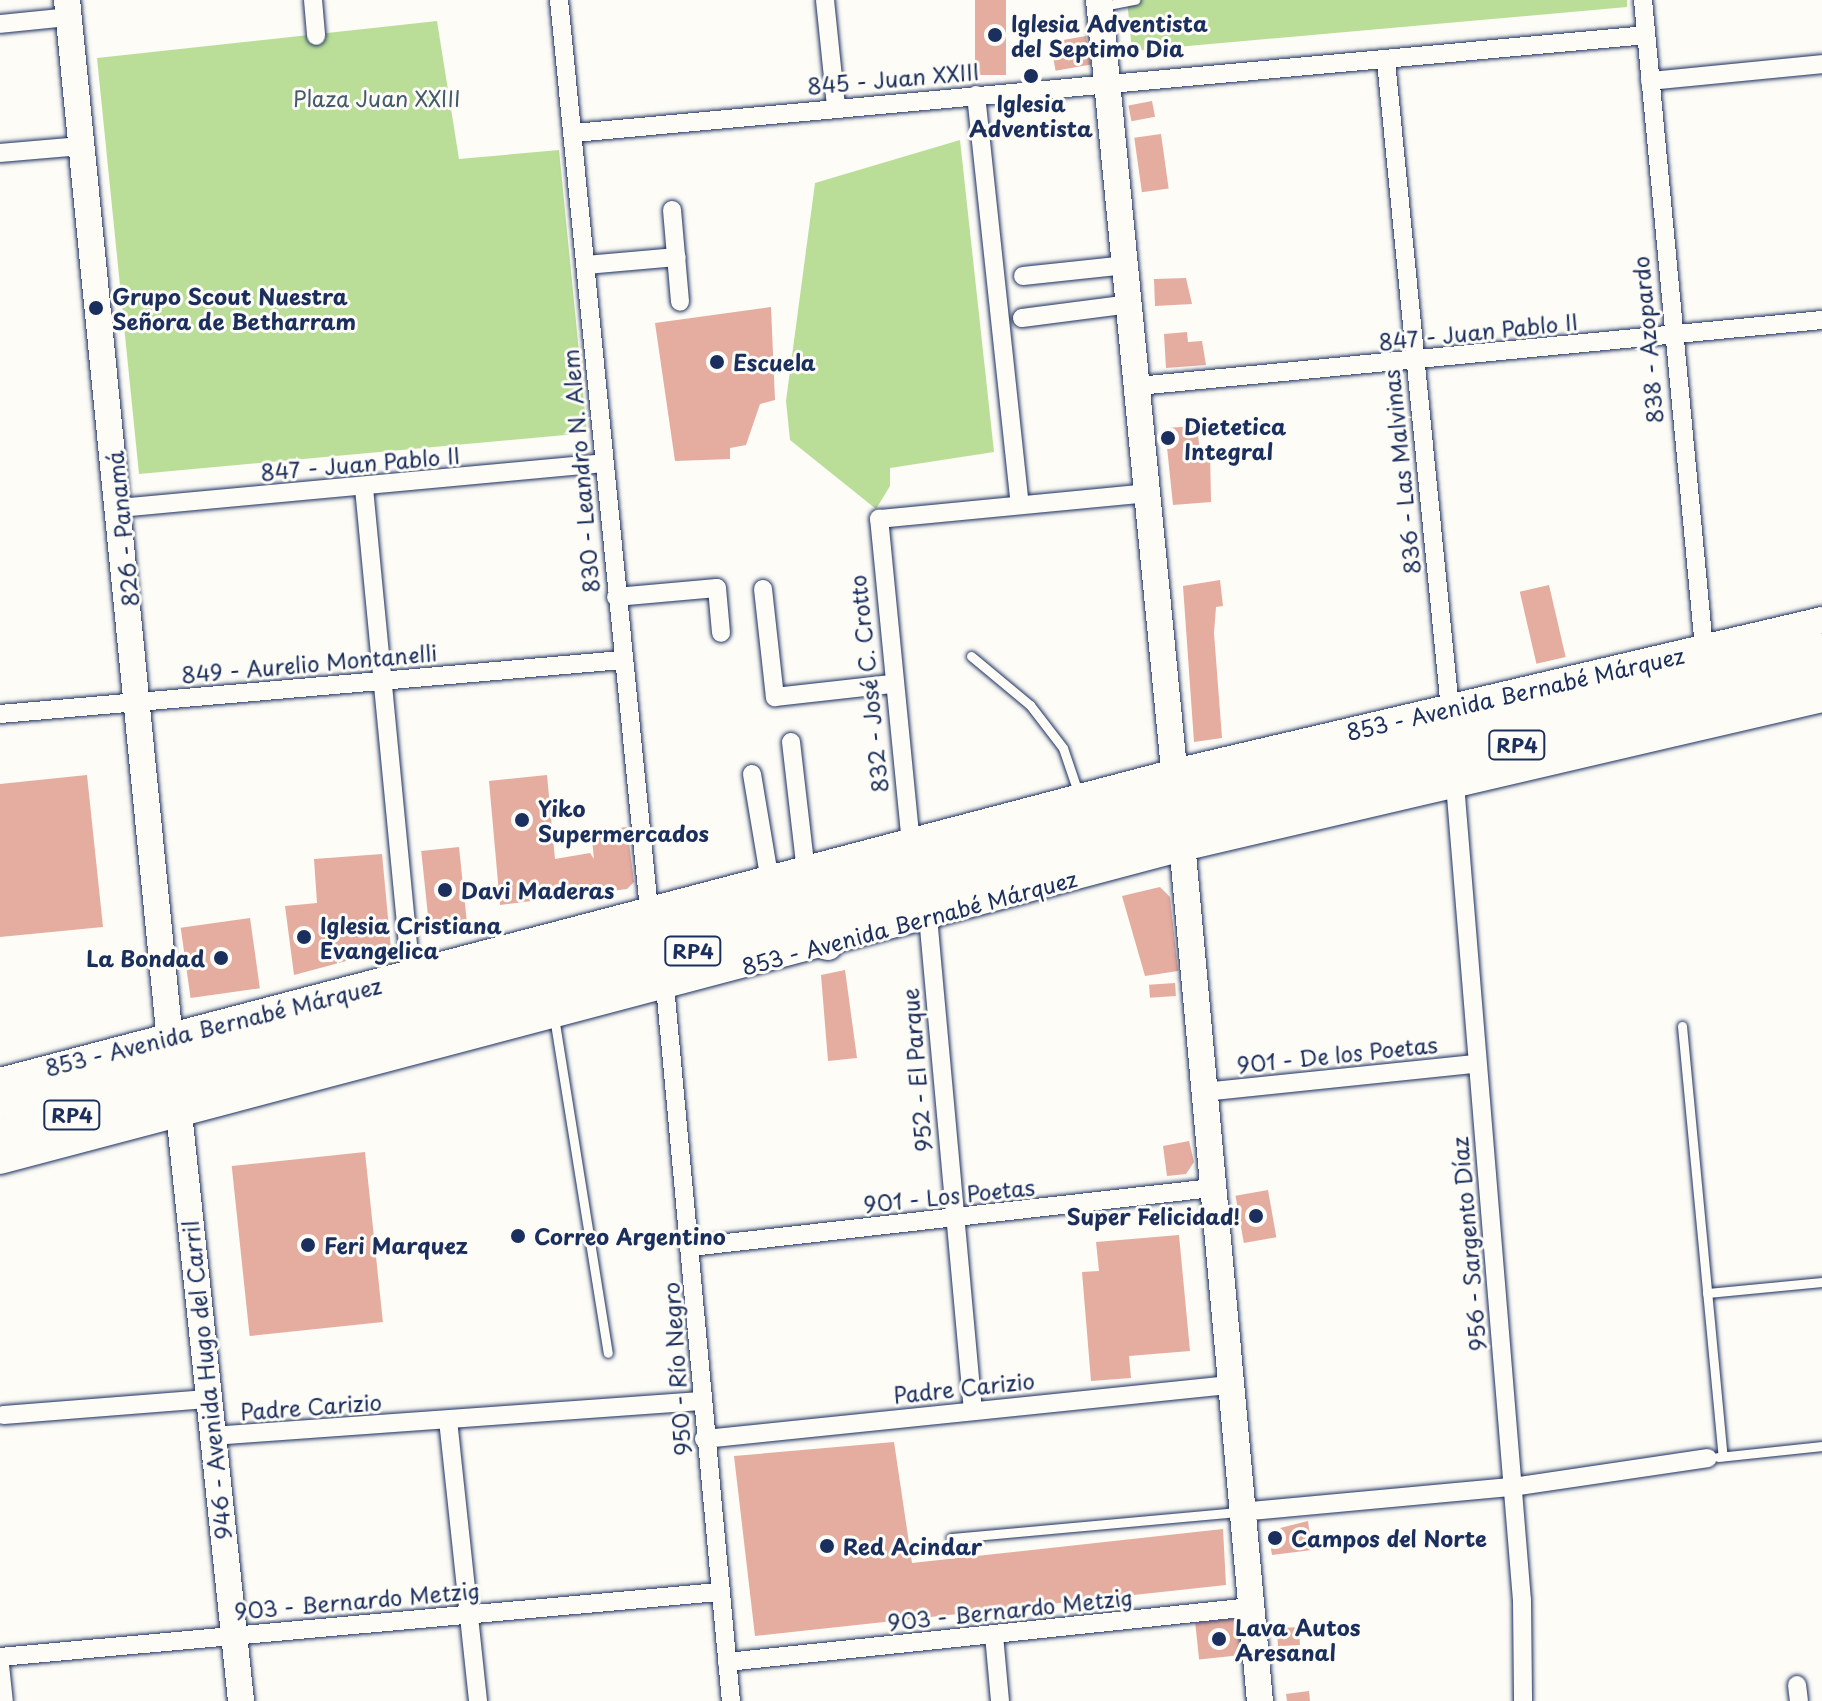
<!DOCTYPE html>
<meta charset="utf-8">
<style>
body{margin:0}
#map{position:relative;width:1822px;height:1701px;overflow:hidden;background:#fdfcf7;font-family:"Playpen Sans",sans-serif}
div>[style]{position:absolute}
.green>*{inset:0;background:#bade98}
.building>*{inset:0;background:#e5aca0;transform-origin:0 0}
.roads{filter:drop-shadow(0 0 2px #1b2f5e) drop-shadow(0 0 2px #1b2f5e)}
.lane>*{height:9px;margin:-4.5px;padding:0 4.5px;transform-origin:4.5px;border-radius:4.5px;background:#fdfcf7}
.street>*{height:18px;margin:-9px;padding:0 9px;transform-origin:9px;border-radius:9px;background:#fdfcf7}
.secondary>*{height:26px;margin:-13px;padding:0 13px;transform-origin:13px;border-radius:13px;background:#fdfcf7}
.primary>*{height:30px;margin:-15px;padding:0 15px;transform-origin:15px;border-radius:15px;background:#fdfcf7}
.dots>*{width:22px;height:22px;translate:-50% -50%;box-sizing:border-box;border:4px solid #fdfcf7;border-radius:50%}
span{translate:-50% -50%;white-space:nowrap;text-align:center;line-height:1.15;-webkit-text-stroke:6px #fdfcf7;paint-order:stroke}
.shield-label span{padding:2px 6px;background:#fdfcf7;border:2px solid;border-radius:6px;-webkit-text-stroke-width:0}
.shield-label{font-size:20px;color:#1b2f5e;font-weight:700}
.poi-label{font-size:22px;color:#1b2f5e;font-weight:700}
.left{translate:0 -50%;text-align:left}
.right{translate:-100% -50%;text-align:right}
.street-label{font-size:22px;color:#1b2f5e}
.park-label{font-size:22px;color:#435b6c}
</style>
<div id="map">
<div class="green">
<div style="clip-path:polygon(1127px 0,1627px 0,1627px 7px,1132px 51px)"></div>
<div style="clip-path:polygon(437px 21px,459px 159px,559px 150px,587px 433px,139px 474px,97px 58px)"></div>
<div style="clip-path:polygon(960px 140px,994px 452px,890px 468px,890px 486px,876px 509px,790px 440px,786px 401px,815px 183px)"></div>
</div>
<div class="building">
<div style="left:975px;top:0;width:31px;height:75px"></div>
<div style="left:1086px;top:36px;width:29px;height:36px;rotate:80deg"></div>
<div style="left:1152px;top:101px;width:16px;height:24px;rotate:79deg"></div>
<div style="left:1161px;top:134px;width:55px;height:27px;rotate:82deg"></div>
<div style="clip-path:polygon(1186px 278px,1192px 304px,1155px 306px,1154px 279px)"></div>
<div style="clip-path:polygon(771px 307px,775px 400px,760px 404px,746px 445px,730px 448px,730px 459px,675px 461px,655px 323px)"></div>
<div style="clip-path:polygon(1187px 332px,1188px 342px,1202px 341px,1206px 365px,1166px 368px,1164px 334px)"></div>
<div style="clip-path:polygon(1197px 426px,1200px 452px,1210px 451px,1211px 502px,1173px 505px,1165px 428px)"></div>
<div style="clip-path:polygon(1220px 580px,1223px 606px,1216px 607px,1214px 633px,1222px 738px,1194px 742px,1183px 586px)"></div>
<div style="left:1549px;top:585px;width:74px;height:30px;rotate:77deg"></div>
<div style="clip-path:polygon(87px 775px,103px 927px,0 937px,0 784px)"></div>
<div style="clip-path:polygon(547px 775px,555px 859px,590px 853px,594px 859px,591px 831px,627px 827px,634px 882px,627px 889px,500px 905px,489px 781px)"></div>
<div style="left:459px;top:847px;width:82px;height:38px;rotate:84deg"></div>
<div style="clip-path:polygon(382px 854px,391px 949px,294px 975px,285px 906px,317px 903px,314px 859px)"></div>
<div style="clip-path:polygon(1160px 887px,1170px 897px,1178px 971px,1145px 976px,1122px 896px)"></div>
<div style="left:250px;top:918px;width:71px;height:70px;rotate:82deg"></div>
<div style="clip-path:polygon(845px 970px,857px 1058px,828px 1061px,821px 975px)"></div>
<div style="left:1175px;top:983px;width:13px;height:26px;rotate:86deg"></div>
<div style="clip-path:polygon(1189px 1141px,1194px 1162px,1186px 1174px,1167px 1176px,1163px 1146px)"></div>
<div style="left:365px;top:1152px;width:171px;height:134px;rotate:84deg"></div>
<div style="left:1268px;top:1190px;width:48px;height:33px;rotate:80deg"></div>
<div style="clip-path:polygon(1179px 1235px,1190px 1351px,1129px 1356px,1131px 1378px,1091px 1381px,1082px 1272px,1099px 1271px,1096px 1242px)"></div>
<div style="clip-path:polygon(894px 1442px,912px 1563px,1223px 1529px,1226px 1585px,755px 1636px,734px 1456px)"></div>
<div style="clip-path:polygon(1308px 1521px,1312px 1550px,1272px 1555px,1268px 1531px)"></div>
<div style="left:1240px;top:1618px;width:37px;height:45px;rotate:84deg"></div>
<div style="left:1299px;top:1627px;width:18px;height:22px;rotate:87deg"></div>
<div style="clip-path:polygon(1309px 1691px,1310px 1701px,1287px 1701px,1286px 1694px)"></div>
</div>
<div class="roads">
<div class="lane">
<div style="left:1103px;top:6px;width:33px;rotate:-11deg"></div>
<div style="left:971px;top:656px;width:77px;rotate:39.7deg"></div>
<div style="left:1030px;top:705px;width:54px;rotate:52.5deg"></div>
<div style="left:1063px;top:748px;width:50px;rotate:71.2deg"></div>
<div style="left:554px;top:1017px;width:340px;rotate:80.9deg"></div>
<div style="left:1682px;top:1026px;width:432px;rotate:84.6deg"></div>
<div style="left:1707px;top:1293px;width:116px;rotate:-5.5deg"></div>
<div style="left:1718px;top:1457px;width:105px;rotate:-6deg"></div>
<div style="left:951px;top:1538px;width:289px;rotate:-5.2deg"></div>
</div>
<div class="street">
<div style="left:313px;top:0;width:36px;rotate:85deg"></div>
<div style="left:559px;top:0;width:924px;rotate:84.35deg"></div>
<div style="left:825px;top:0;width:108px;rotate:84.1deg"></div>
<div style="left:1643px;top:0;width:661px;rotate:84.62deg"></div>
<div style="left:0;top:24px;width:69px;rotate:-5.8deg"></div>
<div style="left:1386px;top:61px;width:661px;rotate:84.36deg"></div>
<div style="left:1650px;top:81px;width:173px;rotate:-5.6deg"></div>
<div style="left:976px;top:95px;width:411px;rotate:83.9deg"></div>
<div style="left:574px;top:133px;width:1076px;rotate:-5.22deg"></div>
<div style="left:0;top:153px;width:81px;rotate:-4.9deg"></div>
<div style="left:672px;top:210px;width:92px;rotate:85deg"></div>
<div style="left:586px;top:265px;width:91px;rotate:-5deg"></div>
<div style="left:1023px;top:276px;width:104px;rotate:-6.1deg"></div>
<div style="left:1022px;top:318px;width:109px;rotate:-7.4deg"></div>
<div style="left:1138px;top:386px;width:687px;rotate:-5.51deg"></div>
<div style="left:364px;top:488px;width:489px;rotate:84.5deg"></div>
<div style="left:120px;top:508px;width:485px;rotate:-5.3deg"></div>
<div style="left:763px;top:589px;width:109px;rotate:83.7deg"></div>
<div style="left:775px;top:697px;width:117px;rotate:-6.4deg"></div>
<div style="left:616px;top:597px;width:101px;rotate:-5.1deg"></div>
<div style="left:717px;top:588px;width:45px;rotate:84.9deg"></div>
<div style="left:0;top:714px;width:624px;rotate:-4.96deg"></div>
<div style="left:791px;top:742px;width:131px;rotate:83.4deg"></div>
<div style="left:752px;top:774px;width:109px;rotate:80.5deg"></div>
<div style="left:1455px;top:784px;width:819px;rotate:85.31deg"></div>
<div style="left:1522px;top:1600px;width:101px;rotate:89.4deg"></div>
<div style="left:911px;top:844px;width:327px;rotate:-95.6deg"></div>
<div style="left:879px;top:519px;width:270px;rotate:-5.5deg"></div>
<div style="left:928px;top:917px;width:494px;rotate:84.8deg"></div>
<div style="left:665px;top:986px;width:718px;rotate:84.73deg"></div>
<div style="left:1203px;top:1092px;width:274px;rotate:-5.9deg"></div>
<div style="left:691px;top:1247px;width:524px;rotate:-6.46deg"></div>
<div style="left:3px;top:1415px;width:205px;rotate:-4.5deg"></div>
<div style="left:448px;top:1420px;width:283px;rotate:83.9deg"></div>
<div style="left:212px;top:1436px;width:490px;rotate:-4.1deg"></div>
<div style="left:704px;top:1439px;width:528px;rotate:-5.87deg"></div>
<div style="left:1241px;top:1512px;width:272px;rotate:-5.3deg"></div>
<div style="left:1512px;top:1487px;width:198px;rotate:-8.4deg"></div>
<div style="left:994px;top:1635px;width:66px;rotate:84.8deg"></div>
<div style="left:0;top:1657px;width:722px;rotate:-5.17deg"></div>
<div style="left:727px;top:1662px;width:527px;rotate:-5.99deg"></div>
<div style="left:0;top:1665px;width:36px;rotate:84deg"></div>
<div style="left:1797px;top:1685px;width:16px;rotate:83deg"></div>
</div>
<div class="secondary">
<div style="left:67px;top:0;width:1056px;rotate:84.35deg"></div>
<div style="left:1099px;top:0;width:793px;rotate:84.43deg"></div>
<div style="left:1181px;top:832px;width:873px;rotate:84.81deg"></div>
<div style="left:0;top:1081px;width:1215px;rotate:-14.73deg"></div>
<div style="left:1175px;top:772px;width:665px;rotate:-13.22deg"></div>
<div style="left:177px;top:1094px;width:610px;rotate:83.98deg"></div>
<div style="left:0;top:1161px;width:1223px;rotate:-14.83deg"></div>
<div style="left:1182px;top:848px;width:657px;rotate:-13.11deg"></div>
</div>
<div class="primary">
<div style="left:1550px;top:686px;width:46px;rotate:17.7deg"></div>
<div style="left:778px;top:930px;width:52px;rotate:16.7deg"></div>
<div style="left:0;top:1105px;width:1255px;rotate:-14.58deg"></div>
<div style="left:1215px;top:789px;width:623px;rotate:-13.08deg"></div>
<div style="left:0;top:1135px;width:1221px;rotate:-14.81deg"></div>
<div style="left:1180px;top:823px;width:659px;rotate:-13.07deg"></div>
</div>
</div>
<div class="dots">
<div style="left:995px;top:35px;background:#1b2f5e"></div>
<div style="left:1031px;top:76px;background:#1b2f5e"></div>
<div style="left:96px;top:308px;background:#1b2f5e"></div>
<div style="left:717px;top:362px;background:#1b2f5e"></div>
<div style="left:1168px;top:438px;background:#1b2f5e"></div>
<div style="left:522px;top:820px;background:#1b2f5e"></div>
<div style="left:445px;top:890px;background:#1b2f5e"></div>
<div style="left:304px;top:937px;background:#1b2f5e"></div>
<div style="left:221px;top:958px;background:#1b2f5e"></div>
<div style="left:1256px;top:1216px;background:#1b2f5e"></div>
<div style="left:518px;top:1236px;background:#1b2f5e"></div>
<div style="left:308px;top:1245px;background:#1b2f5e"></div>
<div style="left:1275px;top:1538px;background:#1b2f5e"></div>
<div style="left:827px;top:1546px;background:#1b2f5e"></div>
<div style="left:1219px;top:1639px;background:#1b2f5e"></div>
</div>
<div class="shield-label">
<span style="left:1517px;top:745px">RP4</span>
<span style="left:693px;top:951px">RP4</span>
<span style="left:72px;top:1115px">RP4</span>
</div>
<div class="poi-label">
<span class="left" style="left:1011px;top:35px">Iglesia Adventista<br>del Septimo Dia</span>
<span style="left:1031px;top:115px">Iglesia<br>Adventista</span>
<span class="left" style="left:112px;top:308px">Grupo Scout Nuestra<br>Señora de Betharram</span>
<span class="left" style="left:733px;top:362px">Escuela</span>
<span class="left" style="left:1184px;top:438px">Dietetica<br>Integral</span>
<span class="left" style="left:538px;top:820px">Yiko<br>Supermercados</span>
<span class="left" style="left:461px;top:890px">Davi Maderas</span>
<span class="left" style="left:320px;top:937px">Iglesia Cristiana<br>Evangelica</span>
<span class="right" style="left:205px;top:958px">La Bondad</span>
<span class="right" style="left:1240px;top:1216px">Super Felicidad!</span>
<span class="left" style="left:534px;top:1236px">Correo Argentino</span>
<span class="left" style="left:324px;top:1245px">Feri Marquez</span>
<span class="left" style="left:1291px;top:1538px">Campos del Norte</span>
<span class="left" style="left:843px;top:1546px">Red Acindar</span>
<span class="left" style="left:1235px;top:1639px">Lava Autos<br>Aresanal</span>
</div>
<div class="street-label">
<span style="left:893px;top:78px;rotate:-5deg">845 - Juan XXIII</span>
<span style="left:1478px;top:331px;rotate:-6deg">847 - Juan Pablo II</span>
<span style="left:1647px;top:340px;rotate:-95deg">838 - Azopardo</span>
<span style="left:360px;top:463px;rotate:-5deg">847 - Juan Pablo II</span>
<span style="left:580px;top:471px;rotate:-95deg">830 - Leandro N. Alem</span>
<span style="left:1401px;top:472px;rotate:-96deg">836 - Las Malvinas</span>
<span style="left:122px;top:529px;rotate:-96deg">826 - Panamá</span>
<span style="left:309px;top:663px;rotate:-5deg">849 - Aurelio Montanelli</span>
<span style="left:868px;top:684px;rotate:-96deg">832 - José C. Crotto</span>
<span style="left:1515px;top:693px;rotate:-13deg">853 - Avenida Bernabé Márquez</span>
<span style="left:909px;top:922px;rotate:-15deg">853 - Avenida Bernabé Márquez</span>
<span style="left:213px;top:1026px;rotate:-14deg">853 - Avenida Bernabé Márquez</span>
<span style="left:1337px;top:1054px;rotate:-6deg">901 - De los Poetas</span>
<span style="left:916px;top:1070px;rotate:-95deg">952 - El Parque</span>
<span style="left:949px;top:1195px;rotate:-6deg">901 - Los Poetas</span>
<span style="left:1468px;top:1244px;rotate:-95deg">956 - Sargento Díaz</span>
<span style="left:676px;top:1369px;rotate:-94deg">950 - Río Negro</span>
<span style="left:206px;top:1380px;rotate:-96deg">946 - Avenida Hugo del Carril</span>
<span style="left:964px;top:1387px;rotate:-6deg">Padre Carizio</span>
<span style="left:311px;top:1406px;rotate:-4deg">Padre Carizio</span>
<span style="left:357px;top:1600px;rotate:-5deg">903 - Bernardo Metzig</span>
<span style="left:1010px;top:1609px;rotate:-6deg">903 - Bernardo Metzig</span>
</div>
<div class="park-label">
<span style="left:377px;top:98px">Plaza Juan XXIII</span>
</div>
</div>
